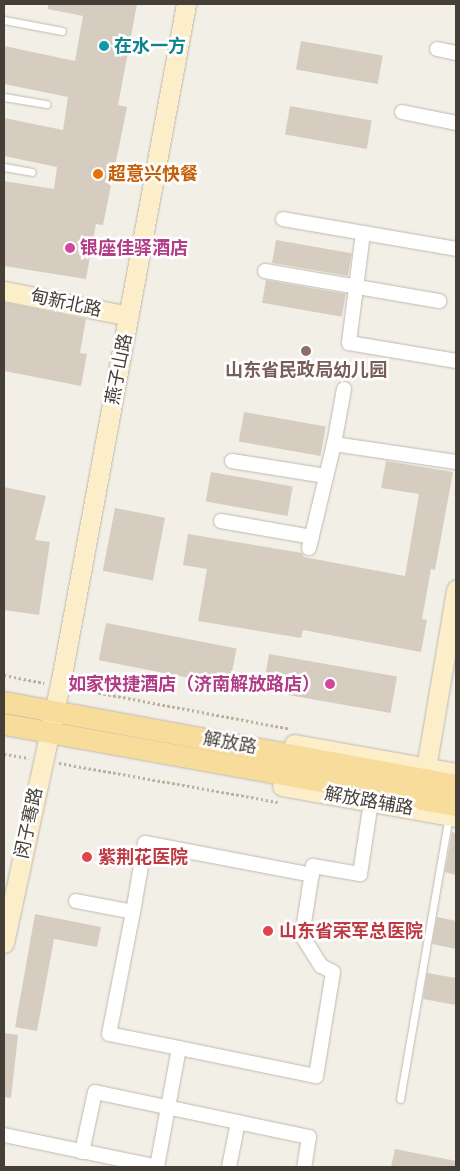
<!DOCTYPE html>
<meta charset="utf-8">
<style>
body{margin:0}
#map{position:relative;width:460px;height:1171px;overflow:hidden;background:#f2efe7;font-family:"PT Sans Narrow","Noto Sans SC",sans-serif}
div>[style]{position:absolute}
.building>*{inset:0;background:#d6cdc0;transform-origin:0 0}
.path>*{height:2.5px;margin-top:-1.25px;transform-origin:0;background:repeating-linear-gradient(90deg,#beb29d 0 2.5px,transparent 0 5px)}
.roads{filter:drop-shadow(0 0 1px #c0b9ad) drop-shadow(0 0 1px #c0b9ad)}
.lane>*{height:7px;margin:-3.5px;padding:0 3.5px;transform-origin:3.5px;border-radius:3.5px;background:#fff}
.street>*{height:14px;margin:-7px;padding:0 7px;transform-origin:7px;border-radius:7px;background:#fff}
.secondary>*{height:19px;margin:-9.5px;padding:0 9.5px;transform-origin:9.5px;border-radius:9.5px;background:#fbeec9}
.primary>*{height:21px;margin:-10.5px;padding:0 10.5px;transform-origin:10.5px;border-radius:10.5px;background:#f7dc9b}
.dots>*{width:14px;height:14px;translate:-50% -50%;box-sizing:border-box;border:2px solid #fff;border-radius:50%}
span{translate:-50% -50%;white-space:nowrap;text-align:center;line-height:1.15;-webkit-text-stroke:5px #fff;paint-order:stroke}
.culture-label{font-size:18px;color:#0d838f;font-weight:700}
.left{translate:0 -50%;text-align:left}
.food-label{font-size:18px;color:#c56008;font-weight:700}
.hotel-label{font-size:18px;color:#b23c85;font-weight:700}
.right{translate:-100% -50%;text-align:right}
.street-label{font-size:18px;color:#453f37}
.education-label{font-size:18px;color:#785e54;font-weight:700}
.health-label{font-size:18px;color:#be3a42;font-weight:700}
.frame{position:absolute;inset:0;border:5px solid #453f37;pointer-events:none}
</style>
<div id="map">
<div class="building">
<div style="clip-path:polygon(48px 4px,137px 4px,118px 105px,127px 107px,103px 225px,96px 224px,86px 279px,4px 266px,4px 181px,54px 189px,57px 167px,4px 156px,4px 118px,63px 130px,68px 97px,4px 84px,4px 46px,75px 61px,83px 16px,48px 9px)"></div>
<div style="left:301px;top:41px;width:83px;height:29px;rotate:10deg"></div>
<div style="left:290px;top:106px;width:83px;height:29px;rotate:10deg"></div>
<div style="left:276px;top:240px;width:77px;height:23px;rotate:10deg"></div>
<div style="left:266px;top:280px;width:81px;height:23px;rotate:10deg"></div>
<div style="clip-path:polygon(4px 302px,86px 319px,80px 353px,87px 354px,81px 386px,4px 371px)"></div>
<div style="left:244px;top:412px;width:83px;height:30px;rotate:10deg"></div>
<div style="clip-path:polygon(386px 461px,453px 472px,435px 570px,431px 569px,422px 619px,427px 620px,421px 652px,303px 630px,301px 638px,198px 621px,207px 569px,183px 565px,188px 534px,302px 553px,304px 557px,405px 576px,419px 494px,381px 488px)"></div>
<div style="left:211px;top:472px;width:83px;height:30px;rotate:10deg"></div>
<div style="clip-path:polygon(4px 487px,46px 496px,35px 540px,50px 542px,39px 615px,4px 610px)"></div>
<div style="left:115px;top:508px;width:51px;height:64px;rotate:11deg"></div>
<div style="left:106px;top:623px;width:133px;height:38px;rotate:11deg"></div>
<div style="left:269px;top:654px;width:130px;height:37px;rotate:10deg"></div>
<div style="clip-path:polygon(452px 832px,456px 833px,456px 875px,445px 872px)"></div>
<div style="clip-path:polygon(35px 914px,101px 927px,97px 947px,54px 939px,37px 1031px,15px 1027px)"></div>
<div style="clip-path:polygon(437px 917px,456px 921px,456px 949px,432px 944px)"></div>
<div style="clip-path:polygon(427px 973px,456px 978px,456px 1005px,423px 999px)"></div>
<div style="clip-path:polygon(4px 1033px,18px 1035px,11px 1098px,4px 1097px)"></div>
<div style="clip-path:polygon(395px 1149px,456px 1161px,456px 1167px,391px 1167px)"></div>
</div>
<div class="path">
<div style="left:4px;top:675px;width:41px;rotate:11.3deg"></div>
<div style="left:74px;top:688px;width:220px;rotate:10.7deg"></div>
<div style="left:4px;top:754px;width:25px;rotate:9deg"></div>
<div style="left:59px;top:763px;width:222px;rotate:10.1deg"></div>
</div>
<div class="roads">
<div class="lane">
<div style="left:4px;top:20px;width:59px;rotate:10.7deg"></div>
<div style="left:4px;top:97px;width:43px;rotate:9.5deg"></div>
<div style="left:4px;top:167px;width:28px;rotate:10deg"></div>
<div style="left:400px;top:1099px;width:287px;rotate:-80.2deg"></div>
</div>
<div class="street">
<div style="left:437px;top:49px;width:19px;rotate:12deg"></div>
<div style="left:402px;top:112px;width:55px;rotate:11.5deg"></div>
<div style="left:283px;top:219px;width:176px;rotate:9.8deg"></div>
<div style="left:363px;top:233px;width:111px;rotate:97.3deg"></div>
<div style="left:349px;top:343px;width:109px;rotate:9.5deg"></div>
<div style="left:265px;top:271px;width:177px;rotate:9.8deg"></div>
<div style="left:334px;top:444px;width:56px;rotate:-79.7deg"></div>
<div style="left:232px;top:461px;width:95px;rotate:9.1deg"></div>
<div style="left:221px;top:521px;width:92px;rotate:10deg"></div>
<div style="left:309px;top:548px;width:107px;rotate:-76.5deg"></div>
<div style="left:334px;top:444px;width:123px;rotate:8.4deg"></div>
<div style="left:76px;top:901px;width:58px;rotate:10.9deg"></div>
<div style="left:133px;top:912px;width:70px;rotate:-80.1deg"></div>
<div style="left:145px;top:843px;width:170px;rotate:10.8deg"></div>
<div style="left:133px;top:912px;width:124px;rotate:101.1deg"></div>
<div style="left:109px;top:1034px;width:71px;rotate:11.3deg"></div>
<div style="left:179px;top:1048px;width:121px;rotate:100.5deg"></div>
<div style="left:179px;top:1048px;width:140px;rotate:11.6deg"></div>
<div style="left:316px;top:1076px;width:105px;rotate:-80.7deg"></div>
<div style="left:333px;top:972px;width:13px;rotate:-153deg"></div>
<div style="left:321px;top:966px;width:36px;rotate:-122deg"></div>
<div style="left:302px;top:936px;width:71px;rotate:-81.1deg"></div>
<div style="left:313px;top:866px;width:48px;rotate:9.7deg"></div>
<div style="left:360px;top:874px;width:73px;rotate:-81.3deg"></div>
<div style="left:4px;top:1135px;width:157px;rotate:11.7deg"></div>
<div style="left:82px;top:1152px;width:61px;rotate:-77.8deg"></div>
<div style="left:95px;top:1092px;width:219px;rotate:11.9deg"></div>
<div style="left:309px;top:1137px;width:30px;rotate:99deg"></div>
<div style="left:229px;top:1167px;width:46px;rotate:-78.7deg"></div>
</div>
<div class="secondary">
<div style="left:4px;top:291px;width:127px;rotate:11.3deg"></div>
<div style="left:294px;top:744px;width:165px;rotate:10.1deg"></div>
<div style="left:426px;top:768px;width:181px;rotate:-80.4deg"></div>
<div style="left:282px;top:786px;width:177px;rotate:10.1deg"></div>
<div style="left:4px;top:943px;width:269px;rotate:-77.8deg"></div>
<div style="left:61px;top:680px;width:687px;rotate:-79.52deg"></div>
</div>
<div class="primary">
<div style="left:4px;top:702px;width:460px;rotate:10.4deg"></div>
<div style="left:4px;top:724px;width:459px;rotate:10.2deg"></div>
</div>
</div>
<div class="dots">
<div style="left:104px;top:46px;background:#0f9aa8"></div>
<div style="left:98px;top:174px;background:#e8710a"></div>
<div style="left:70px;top:248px;background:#d1479c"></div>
<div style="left:306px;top:351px;background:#8d6e63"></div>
<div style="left:330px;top:684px;background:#d1479c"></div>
<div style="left:87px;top:857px;background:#e0444e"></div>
<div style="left:268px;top:931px;background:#e0444e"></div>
</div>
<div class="culture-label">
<span class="left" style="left:114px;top:46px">在水一方</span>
</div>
<div class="food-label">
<span class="left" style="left:108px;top:174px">超意兴快餐</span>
</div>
<div class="hotel-label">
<span class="left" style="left:80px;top:248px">银座佳驿酒店</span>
<span class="right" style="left:320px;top:684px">如家快捷酒店（济南解放路店）</span>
</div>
<div class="street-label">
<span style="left:66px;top:303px;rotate:12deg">甸新北路</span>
<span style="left:119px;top:369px;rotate:-79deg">燕子山路</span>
<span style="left:230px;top:743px;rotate:10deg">解放路</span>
<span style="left:369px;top:801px;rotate:10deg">解放路辅路</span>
<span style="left:29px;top:823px;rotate:-78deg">闵子骞路</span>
</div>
<div class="education-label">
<span style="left:306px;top:370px">山东省民政局幼儿园</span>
</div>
<div class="health-label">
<span class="left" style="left:98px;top:857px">紫荆花医院</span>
<span class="left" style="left:279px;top:931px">山东省荣军总医院</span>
</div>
<div class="frame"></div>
</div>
